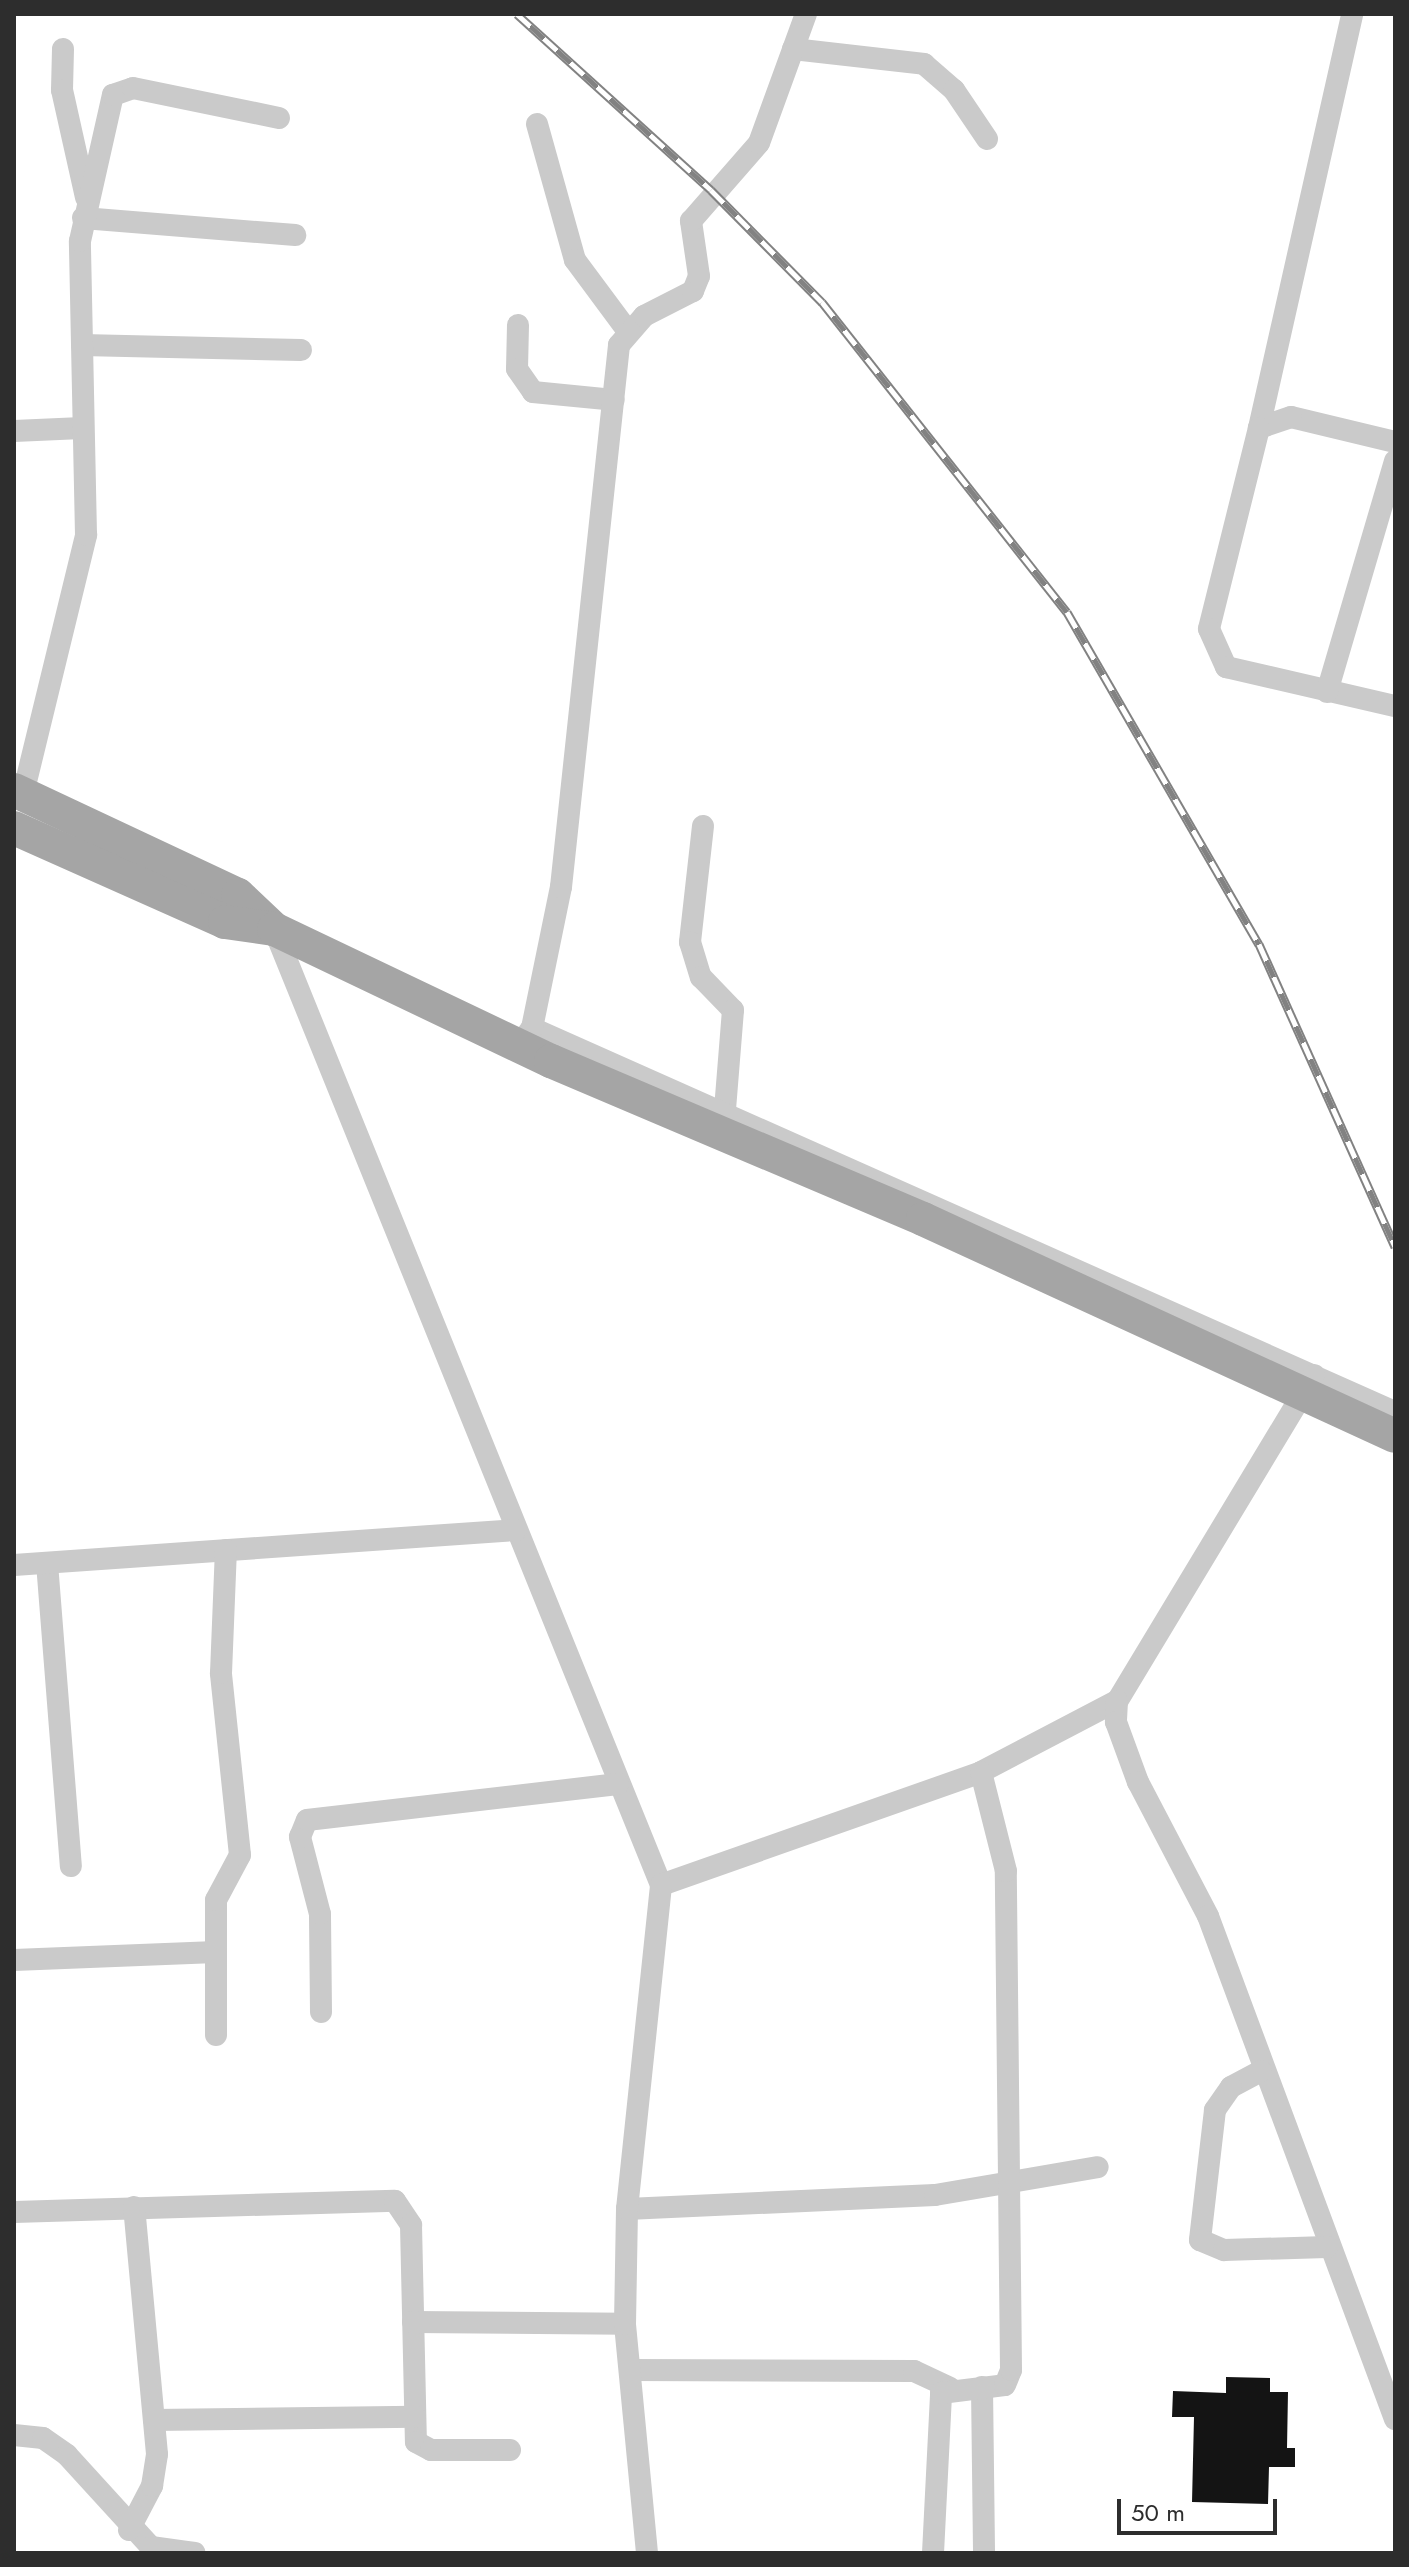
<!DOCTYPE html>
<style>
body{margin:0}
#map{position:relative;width:1409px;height:2567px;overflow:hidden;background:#fff;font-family:Jost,sans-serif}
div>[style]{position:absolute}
.building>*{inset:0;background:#141414}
.minor>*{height:22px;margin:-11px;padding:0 11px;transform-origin:11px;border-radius:11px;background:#cacaca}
.primary>*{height:34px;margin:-17px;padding:0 17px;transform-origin:17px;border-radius:17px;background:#a5a5a5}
.rail>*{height:9px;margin-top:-4.5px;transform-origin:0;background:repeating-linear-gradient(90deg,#fff 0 18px,#828282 0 36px);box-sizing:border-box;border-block:2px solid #828282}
.primary-bridge>*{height:34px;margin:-17px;padding:0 17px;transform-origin:17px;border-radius:17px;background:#a5a5a5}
span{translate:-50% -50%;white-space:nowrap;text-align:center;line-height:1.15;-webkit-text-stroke:8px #fff;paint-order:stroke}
.frame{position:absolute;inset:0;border:16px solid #2d2d2d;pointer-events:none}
.scale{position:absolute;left:1117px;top:2499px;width:160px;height:36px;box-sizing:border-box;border:4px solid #2d2d2d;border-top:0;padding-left:10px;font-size:24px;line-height:28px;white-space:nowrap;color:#2d2d2d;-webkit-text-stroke:6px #fff;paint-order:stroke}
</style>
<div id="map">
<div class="building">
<div style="clip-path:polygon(1226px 2377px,1270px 2378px,1270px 2392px,1288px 2392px,1287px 2448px,1295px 2448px,1295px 2467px,1269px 2467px,1268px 2504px,1192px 2502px,1194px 2417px,1172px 2417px,1173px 2391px,1226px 2393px)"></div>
</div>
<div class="minor">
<div style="left:63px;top:49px;width:41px;rotate:91.4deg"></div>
<div style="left:62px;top:90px;width:110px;rotate:77.4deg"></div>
<div style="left:793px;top:49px;width:132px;rotate:6.5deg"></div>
<div style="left:924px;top:64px;width:40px;rotate:41deg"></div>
<div style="left:954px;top:90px;width:59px;rotate:56deg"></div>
<div style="left:537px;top:124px;width:141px;rotate:74.4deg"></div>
<div style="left:575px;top:260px;width:87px;rotate:53.4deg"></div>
<div style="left:83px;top:218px;width:213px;rotate:4.6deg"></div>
<div style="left:518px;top:325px;width:44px;rotate:91.3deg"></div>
<div style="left:517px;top:369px;width:28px;rotate:55deg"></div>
<div style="left:533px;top:392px;width:81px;rotate:5.6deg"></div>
<div style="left:82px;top:345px;width:219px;rotate:1.3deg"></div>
<div style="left:1259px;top:428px;width:424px;rotate:-77.3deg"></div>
<div style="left:14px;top:431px;width:68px;rotate:-2.5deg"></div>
<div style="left:1395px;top:442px;width:107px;rotate:-166.5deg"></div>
<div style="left:1291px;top:417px;width:34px;rotate:161deg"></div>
<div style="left:1259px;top:428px;width:207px;rotate:104deg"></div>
<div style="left:1209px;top:629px;width:42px;rotate:65.9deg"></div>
<div style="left:1226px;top:667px;width:173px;rotate:13deg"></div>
<div style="left:1327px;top:692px;width:241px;rotate:-73.6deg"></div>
<div style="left:23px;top:794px;width:267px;rotate:-76.3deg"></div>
<div style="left:86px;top:535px;width:294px;rotate:-91.2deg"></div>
<div style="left:80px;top:241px;width:150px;rotate:-77.3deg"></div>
<div style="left:113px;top:95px;width:21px;rotate:-19deg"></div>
<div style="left:133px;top:88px;width:149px;rotate:11.6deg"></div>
<div style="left:703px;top:826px;width:117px;rotate:96.4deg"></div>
<div style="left:690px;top:942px;width:37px;rotate:73deg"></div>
<div style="left:701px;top:977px;width:46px;rotate:45.9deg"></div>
<div style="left:733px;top:1010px;width:99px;rotate:94.6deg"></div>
<div style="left:274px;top:929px;width:1031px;rotate:67.96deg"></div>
<div style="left:661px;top:1885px;width:339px;rotate:-19.4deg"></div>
<div style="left:981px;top:1772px;width:153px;rotate:-27.6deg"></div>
<div style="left:532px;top:1028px;width:945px;rotate:23.99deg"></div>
<div style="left:518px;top:1047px;width:24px;rotate:-54deg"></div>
<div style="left:532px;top:1028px;width:144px;rotate:-78.4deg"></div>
<div style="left:561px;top:887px;width:545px;rotate:-83.89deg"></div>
<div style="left:619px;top:345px;width:38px;rotate:-49deg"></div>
<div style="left:644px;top:316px;width:55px;rotate:-27deg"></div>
<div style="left:693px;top:291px;width:16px;rotate:-68deg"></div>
<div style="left:699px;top:276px;width:56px;rotate:-98.3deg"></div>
<div style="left:691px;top:221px;width:103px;rotate:-48.9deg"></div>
<div style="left:759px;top:143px;width:137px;rotate:-70deg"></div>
<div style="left:1314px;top:1375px;width:381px;rotate:121.1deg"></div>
<div style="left:1117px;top:1701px;width:21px;rotate:93deg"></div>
<div style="left:1116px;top:1722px;width:64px;rotate:69.9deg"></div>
<div style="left:1138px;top:1782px;width:151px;rotate:62.4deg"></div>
<div style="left:1208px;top:1916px;width:537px;rotate:69.61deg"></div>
<div style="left:47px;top:1563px;width:304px;rotate:85.5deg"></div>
<div style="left:14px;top:1565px;width:503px;rotate:-3.99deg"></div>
<div style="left:14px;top:1960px;width:202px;rotate:-2.3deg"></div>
<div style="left:321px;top:2012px;width:98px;rotate:-90.6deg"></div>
<div style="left:320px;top:1914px;width:80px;rotate:-104.6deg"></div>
<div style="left:300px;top:1837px;width:18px;rotate:-68deg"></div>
<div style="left:307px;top:1820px;width:313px;rotate:-6.6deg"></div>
<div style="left:216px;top:2035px;width:135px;rotate:-90deg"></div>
<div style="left:216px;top:1900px;width:51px;rotate:-61.9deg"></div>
<div style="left:240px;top:1855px;width:183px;rotate:-96deg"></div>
<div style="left:221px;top:1673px;width:123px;rotate:-87.7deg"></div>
<div style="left:1261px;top:2071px;width:34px;rotate:152deg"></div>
<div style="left:1231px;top:2087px;width:28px;rotate:125deg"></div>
<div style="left:1215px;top:2110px;width:131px;rotate:96.6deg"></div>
<div style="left:1200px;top:2240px;width:26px;rotate:23deg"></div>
<div style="left:1224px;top:2250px;width:103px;rotate:-1.7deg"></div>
<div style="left:627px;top:2209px;width:308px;rotate:-2.6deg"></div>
<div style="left:935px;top:2195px;width:165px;rotate:-9.7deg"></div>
<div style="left:14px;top:2212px;width:381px;rotate:-1.7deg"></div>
<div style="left:395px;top:2201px;width:29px;rotate:56deg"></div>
<div style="left:411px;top:2225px;width:217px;rotate:88.7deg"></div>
<div style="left:416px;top:2442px;width:17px;rotate:28deg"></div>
<div style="left:431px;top:2450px;width:79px"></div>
<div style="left:413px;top:2322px;width:212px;rotate:0.5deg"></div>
<div style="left:630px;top:2370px;width:284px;rotate:0.2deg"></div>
<div style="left:914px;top:2371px;width:40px;rotate:25deg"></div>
<div style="left:982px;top:2387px;width:166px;rotate:89.3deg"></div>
<div style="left:154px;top:2420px;width:261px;rotate:-0.7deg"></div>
<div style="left:14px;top:2435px;width:29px;rotate:6deg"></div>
<div style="left:43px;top:2438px;width:29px;rotate:35deg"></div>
<div style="left:67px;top:2455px;width:125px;rotate:47.6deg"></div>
<div style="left:151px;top:2547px;width:44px;rotate:7.8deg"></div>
<div style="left:129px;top:2530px;width:50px;rotate:-62.4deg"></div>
<div style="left:152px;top:2486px;width:32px;rotate:-81deg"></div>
<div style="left:157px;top:2454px;width:248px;rotate:-95.3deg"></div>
<div style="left:647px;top:2553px;width:230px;rotate:-95.5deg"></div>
<div style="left:625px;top:2324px;width:115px;rotate:-89deg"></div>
<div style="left:627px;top:2209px;width:326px;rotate:-84deg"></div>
<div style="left:933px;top:2553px;width:160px;rotate:-87.1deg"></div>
<div style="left:941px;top:2393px;width:64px;rotate:-7.1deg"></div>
<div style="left:1005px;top:2385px;width:16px;rotate:-68deg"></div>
<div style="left:1011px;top:2370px;width:499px;rotate:-90.6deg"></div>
<div style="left:1006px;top:1871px;width:102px;rotate:-104.2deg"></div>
</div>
<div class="primary">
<div style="left:14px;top:790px;width:247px;rotate:25.1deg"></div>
<div style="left:238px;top:895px;width:50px;rotate:43.4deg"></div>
<div style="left:14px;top:828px;width:231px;rotate:24deg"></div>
<div style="left:225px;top:922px;width:49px;rotate:8.1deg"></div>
<div style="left:274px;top:929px;width:307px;rotate:25.5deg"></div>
</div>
<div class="rail">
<div style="left:517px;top:14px;width:262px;rotate:42.2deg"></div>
<div style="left:711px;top:190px;width:158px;rotate:45.3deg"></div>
<div style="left:822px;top:302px;width:395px;rotate:51.7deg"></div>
<div style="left:1067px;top:612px;width:384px;rotate:60deg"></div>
<div style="left:1259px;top:944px;width:332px;rotate:65.8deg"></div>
</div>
<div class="primary-bridge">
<div style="left:551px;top:1061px;width:404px;rotate:23deg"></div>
<div style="left:923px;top:1219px;width:519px;rotate:24.69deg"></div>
</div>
<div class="frame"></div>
<div class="scale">50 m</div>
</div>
